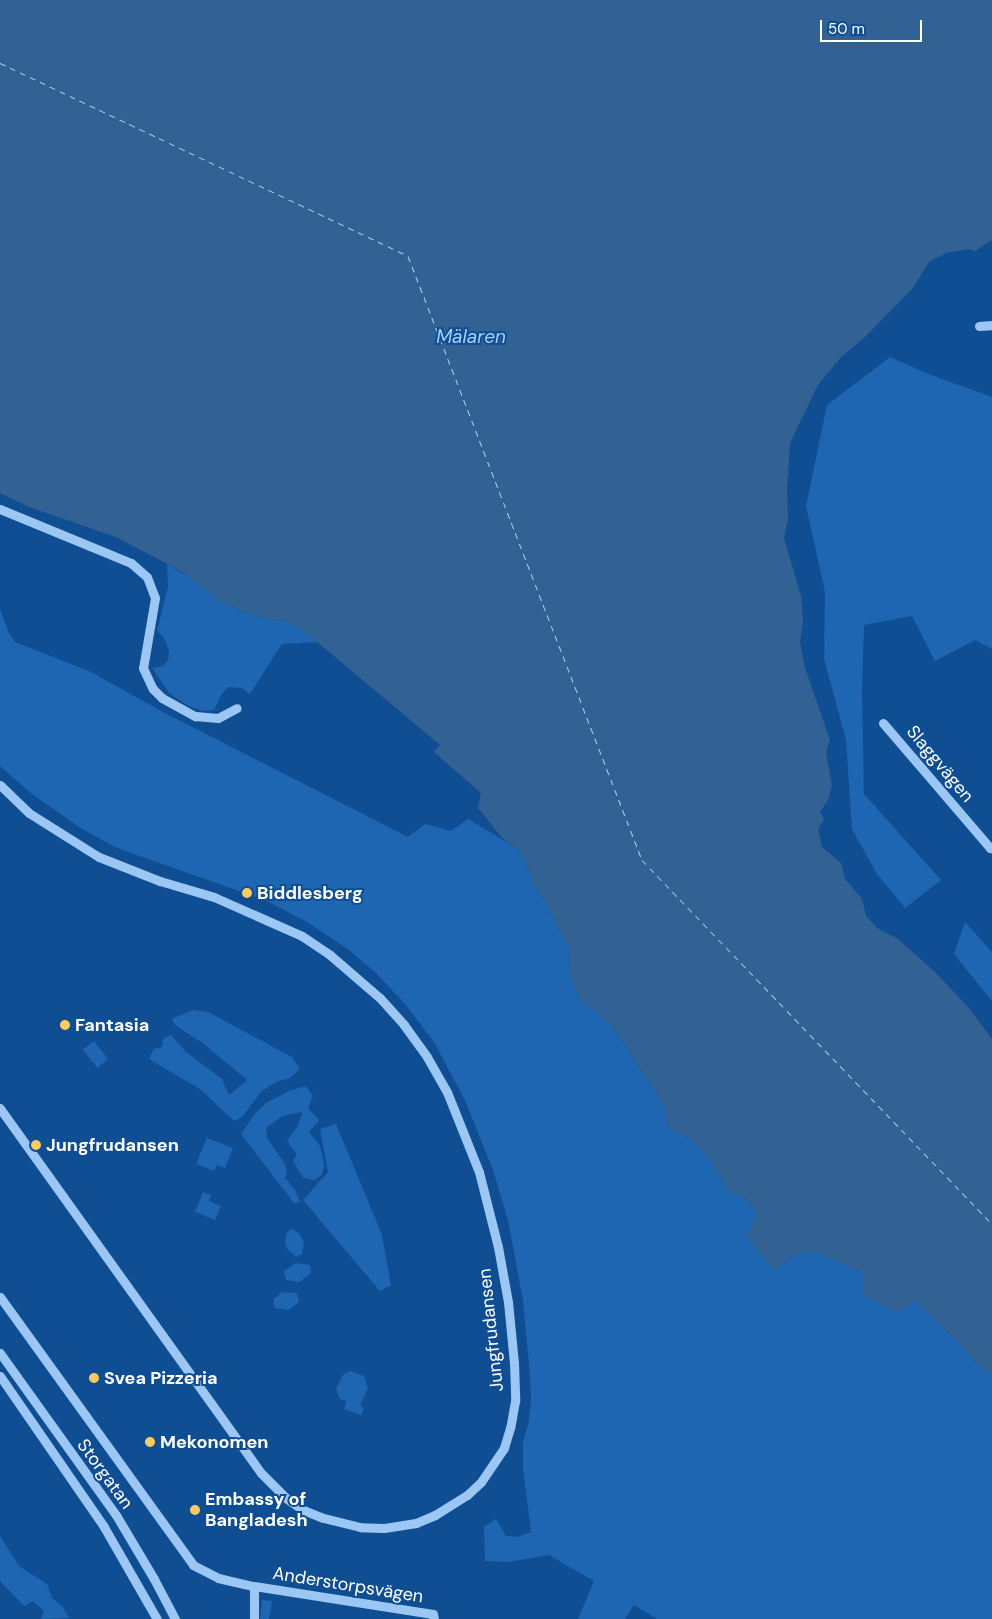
<!DOCTYPE html>
<meta charset="utf-8">
<style>
body{margin:0}
#map{position:relative;width:992px;height:1619px;overflow:hidden;background:#104e93;font-family:"DM Sans",sans-serif}
div>[style]{position:absolute}
.green>*{inset:0;background:#1e66b1;transform-origin:0 0}
.water>*{inset:0;background:#326193}
.ferry>*{height:1px;margin-top:-0.5px;transform-origin:0;background:repeating-linear-gradient(90deg,#a8d1fb 0 6px,transparent 0 11px)}
.minor>*{height:9px;margin:-4.5px;padding:0 4.5px;transform-origin:4.5px;border-radius:4.5px;background:#9cc7f4}
.dots>*{width:14px;height:14px;translate:-50% -50%;box-sizing:border-box;border:2px solid #104e93;border-radius:50%}
span{translate:-50% -50%;white-space:nowrap;text-align:center;line-height:1.15;-webkit-text-stroke:4px #104e93;paint-order:stroke}
.street-label{font-size:18px;color:#fff}
.poi-label{font-size:18px;color:#fff;font-weight:700}
.left{translate:0 -50%;text-align:left}
.water-label{font-size:19px;color:#a8d1fb;font-style:italic}
.scale{position:absolute;left:820px;top:20px;width:102px;height:22px;box-sizing:border-box;border:2px solid #fff;border-top:0;padding-left:6px;font-size:15px;line-height:18px;white-space:nowrap;color:#fff;-webkit-text-stroke:4px #104e93;paint-order:stroke}
</style>
<div id="map">
<div class="green">
<div style="clip-path:polygon(890px 357px,936px 377px,992px 397px,992px 649px,975px 640px,935px 661px,912px 616px,864px 625px,862px 692px,864px 794px,941px 880px,905px 908px,877px 874px,852px 829px,846px 740px,824px 659px,825px 592px,806px 506px,827px 405px)"></div>
<div style="clip-path:polygon(167px 564px,200px 584px,224px 604px,260px 617px,288px 622px,303px 630px,318px 642px,282px 644px,250px 694px,242px 688px,228px 687px,221px 695px,214px 710px,202px 711px,189px 706px,170px 694px,152px 668px,163px 666px,168px 660px,169px 650px,163px 636px,157px 631px,168px 587px)"></div>
<div style="clip-path:polygon(0 609px,9px 633px,15px 642px,89px 671px,161px 711px,408px 837px,425px 824px,451px 831px,468px 819px,520px 850px,520px 855px,526px 861px,532px 883px,546px 902px,556px 925px,570px 949px,569px 971px,580px 1001px,597px 1012px,613px 1027px,662px 1102px,669px 1129px,689px 1138px,710px 1160px,729px 1192px,746px 1199px,756px 1212px,773px 1270px,795px 1255px,813px 1251px,865px 1274px,915px 1301px,959px 1343px,977px 1365px,992px 1374px,992px 1619px,657px 1619px,634px 1605px,625px 1619px,578px 1619px,594px 1581px,549px 1555px,508px 1562px,485px 1561px,484px 1527px,496px 1519px,506px 1536px,517px 1537px,531px 1532px,523px 1469px,523px 1442px,529px 1421px,531px 1399px,530px 1375px,523px 1301px,508px 1220px,493px 1170px,465px 1100px,434px 1042px,405px 1004px,375px 972px,349px 950px,307px 922px,267px 901px,117px 848px,82px 829px,32px 794px,0 766px)"></div>
<div style="clip-path:polygon(965px 922px,992px 952px,992px 1001px,954px 954px)"></div>
<div style="clip-path:polygon(192px 1010px,208px 1012px,292px 1057px,300px 1069px,290px 1078px,276px 1082px,262px 1091px,242px 1117px,234px 1121px,200px 1089px,149px 1059px,154px 1049px,162px 1047px,163px 1039px,171px 1035px,186px 1052px,222px 1079px,229px 1095px,247px 1080px,204px 1044px,175px 1025px,172px 1019px)"></div>
<div style="left:94px;top:1041px;width:23px;height:14px;rotate:52deg"></div>
<div style="clip-path:polygon(306px 1086px,313px 1096px,308px 1108px,319px 1120px,309px 1132px,320px 1146px,324px 1165px,322px 1175px,314px 1180px,303px 1178px,293px 1161px,297px 1154px,287px 1141px,298px 1126px,302px 1112px,282px 1116px,266px 1128px,267px 1138px,285px 1164px,287px 1174px,285px 1178px,295px 1190px,300px 1202px,294px 1203px,241px 1134px,254px 1115px,266px 1103px,291px 1090px)"></div>
<div style="clip-path:polygon(336px 1124px,382px 1235px,391px 1285px,380px 1291px,303px 1200px,328px 1172px,320px 1129px)"></div>
<div style="clip-path:polygon(207px 1138px,233px 1148px,225px 1168px,217px 1165px,214px 1171px,196px 1164px)"></div>
<div style="clip-path:polygon(203px 1192px,211px 1195px,209px 1201px,221px 1206px,215px 1220px,195px 1212px)"></div>
<div style="clip-path:polygon(292px 1229px,299px 1233px,304px 1242px,302px 1254px,296px 1257px,288px 1250px,285px 1243px,287px 1232px)"></div>
<div style="clip-path:polygon(296px 1263px,309px 1265px,311px 1271px,309px 1275px,299px 1282px,286px 1280px,284px 1271px)"></div>
<div style="clip-path:polygon(282px 1292px,297px 1293px,299px 1302px,288px 1310px,275px 1308px,273px 1303px,274px 1299px)"></div>
<div style="clip-path:polygon(350px 1371px,364px 1376px,368px 1388px,360px 1406px,364px 1408px,361px 1415px,344px 1409px,347px 1401px,340px 1399px,336px 1389px,343px 1375px)"></div>
<div style="clip-path:polygon(0 1536px,19px 1566px,47px 1584px,52px 1598px,62px 1606px,69px 1618px,41px 1619px,44px 1611px,33px 1601px,24px 1606px,0 1581px)"></div>
<div style="clip-path:polygon(262px 1600px,272px 1601px,269px 1619px,260px 1619px)"></div>
</div>
<div class="water">
<div style="clip-path:polygon(0 0,992px 0,992px 240px,975px 251px,968px 249px,946px 253px,929px 262px,912px 289px,863px 339px,842px 356px,818px 385px,790px 443px,787px 489px,788px 519px,784px 538px,801px 596px,803px 622px,800px 642px,805px 668px,830px 740px,826px 752px,832px 785px,828px 800px,820px 812px,824px 819px,818px 829px,822px 847px,841px 863px,845px 879px,862px 899px,866px 916px,877px 928px,898px 939px,935px 972px,970px 1009px,992px 1039px,992px 1374px,977px 1365px,959px 1343px,915px 1301px,898px 1313px,862px 1294px,865px 1274px,813px 1251px,795px 1255px,773px 1270px,747px 1237px,756px 1212px,746px 1199px,729px 1192px,710px 1160px,689px 1138px,669px 1129px,662px 1102px,613px 1027px,597px 1012px,580px 1001px,569px 971px,570px 949px,556px 925px,546px 902px,532px 883px,526px 861px,520px 855px,520px 850px,503px 839px,478px 808px,481px 793px,434px 752px,440px 745px,303px 630px,288px 622px,260px 617px,224px 604px,179px 570px,116px 537px,29px 507px,0 493px)"></div>
</div>
<div class="ferry">
<div style="left:0;top:63px;width:451px;rotate:25.3deg"></div>
<div style="left:408px;top:256px;width:648px;rotate:68.82deg"></div>
<div style="left:642px;top:860px;width:505px;rotate:46.12deg"></div>
</div>
<div class="minor">
<div style="left:979px;top:326px;width:13px;rotate:-4deg"></div>
<div style="left:0;top:509px;width:142px;rotate:22.4deg"></div>
<div style="left:131px;top:563px;width:21px;rotate:41deg"></div>
<div style="left:147px;top:577px;width:22px;rotate:69deg"></div>
<div style="left:155px;top:598px;width:71px;rotate:99.7deg"></div>
<div style="left:143px;top:668px;width:23px;rotate:65deg"></div>
<div style="left:153px;top:689px;width:13px;rotate:45deg"></div>
<div style="left:162px;top:698px;width:38px;rotate:29deg"></div>
<div style="left:195px;top:716px;width:23px;rotate:5deg"></div>
<div style="left:218px;top:718px;width:21px;rotate:-28deg"></div>
<div style="left:883px;top:723px;width:165px;rotate:49.4deg"></div>
<div style="left:990px;top:848px;width:2px;rotate:-27deg"></div>
<div style="left:0;top:785px;width:40px;rotate:44deg"></div>
<div style="left:29px;top:813px;width:83px;rotate:32.2deg"></div>
<div style="left:99px;top:857px;width:66px;rotate:21.5deg"></div>
<div style="left:160px;top:881px;width:56px;rotate:16.5deg"></div>
<div style="left:214px;top:897px;width:96px;rotate:23.9deg"></div>
<div style="left:302px;top:936px;width:34px;rotate:34deg"></div>
<div style="left:330px;top:955px;width:66px;rotate:40.7deg"></div>
<div style="left:380px;top:998px;width:36px;rotate:48deg"></div>
<div style="left:404px;top:1025px;width:39px;rotate:54deg"></div>
<div style="left:427px;top:1057px;width:40px;rotate:60.3deg"></div>
<div style="left:447px;top:1092px;width:86px;rotate:68.2deg"></div>
<div style="left:479px;top:1172px;width:77px;rotate:75.8deg"></div>
<div style="left:498px;top:1247px;width:56px;rotate:79.7deg"></div>
<div style="left:508px;top:1302px;width:61px;rotate:84.4deg"></div>
<div style="left:514px;top:1363px;width:38px;rotate:88deg"></div>
<div style="left:515px;top:1401px;width:27px;rotate:100deg"></div>
<div style="left:510px;top:1428px;width:21px;rotate:107deg"></div>
<div style="left:504px;top:1448px;width:41px;rotate:124.1deg"></div>
<div style="left:481px;top:1482px;width:19px;rotate:137deg"></div>
<div style="left:467px;top:1495px;width:38px;rotate:148deg"></div>
<div style="left:435px;top:1515px;width:21px;rotate:157deg"></div>
<div style="left:416px;top:1523px;width:32px;rotate:171deg"></div>
<div style="left:384px;top:1528px;width:24px;rotate:-178deg"></div>
<div style="left:360px;top:1527px;width:38px;rotate:-166deg"></div>
<div style="left:323px;top:1518px;width:22px;rotate:-158deg"></div>
<div style="left:303px;top:1510px;width:21px;rotate:-145deg"></div>
<div style="left:286px;top:1498px;width:35px;rotate:-135deg"></div>
<div style="left:261px;top:1473px;width:449px;rotate:-125.6deg"></div>
<div style="left:0;top:1297px;width:330px;rotate:54.2deg"></div>
<div style="left:193px;top:1565px;width:28px;rotate:27deg"></div>
<div style="left:218px;top:1578px;width:37px;rotate:13deg"></div>
<div style="left:254px;top:1586px;width:181px;rotate:8.9deg"></div>
<div style="left:433px;top:1614px;width:5px;rotate:79deg"></div>
<div style="left:0;top:1353px;width:199px;rotate:54.4deg"></div>
<div style="left:116px;top:1515px;width:74px;rotate:59.3deg"></div>
<div style="left:154px;top:1579px;width:45px;rotate:62.3deg"></div>
<div style="left:0;top:1376px;width:183px;rotate:55.4deg"></div>
<div style="left:104px;top:1527px;width:106px;rotate:60.1deg"></div>
<div style="left:254px;top:1586px;width:33px;rotate:90deg"></div>
</div>
<div class="dots">
<div style="left:247px;top:893px;background:#ffca5f"></div>
<div style="left:65px;top:1025px;background:#ffca5f"></div>
<div style="left:36px;top:1145px;background:#ffca5f"></div>
<div style="left:94px;top:1378px;background:#ffca5f"></div>
<div style="left:150px;top:1442px;background:#ffca5f"></div>
<div style="left:195px;top:1510px;background:#ffca5f"></div>
</div>
<div class="street-label">
<span style="left:940px;top:764px;rotate:50deg">Slaggvägen</span>
<span style="left:491px;top:1330px;rotate:-96deg">Jungfrudansen</span>
<span style="left:105px;top:1474px;rotate:54deg">Storgatan</span>
<span style="left:348px;top:1585px;rotate:9deg">Anderstorpsvägen</span>
</div>
<div class="poi-label">
<span class="left" style="left:257px;top:893px">Biddlesberg</span>
<span class="left" style="left:75px;top:1025px">Fantasia</span>
<span class="left" style="left:46px;top:1145px">Jungfrudansen</span>
<span class="left" style="left:104px;top:1378px">Svea Pizzeria</span>
<span class="left" style="left:160px;top:1442px">Mekonomen</span>
<span class="left" style="left:205px;top:1510px">Embassy of<br>Bangladesh</span>
</div>
<div class="water-label">
<span style="left:471px;top:337px">Mälaren</span>
</div>
<div class="scale">50 m</div>
</div>
